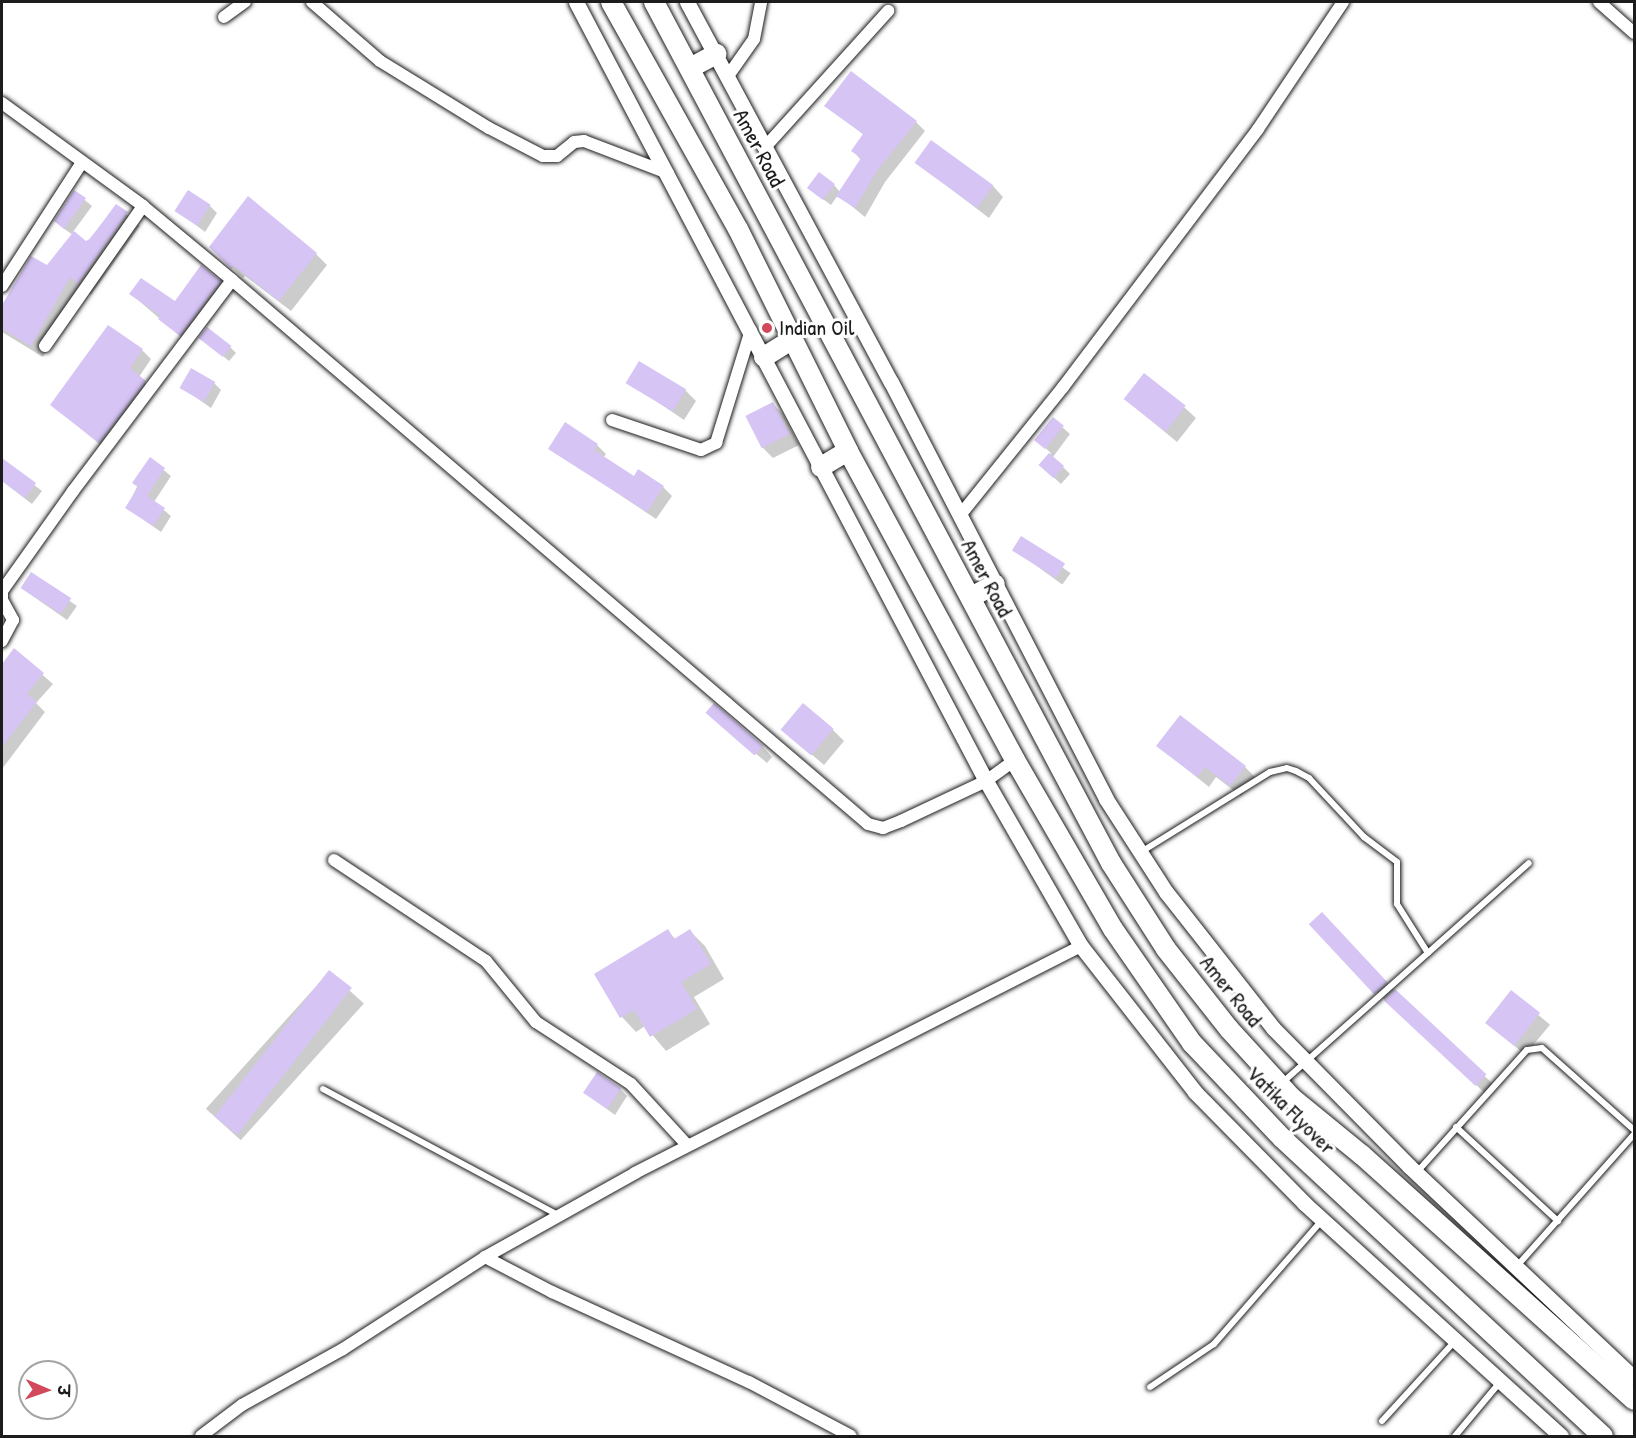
<!DOCTYPE html>
<meta charset="utf-8">
<style>
body{margin:0}
#map{position:relative;width:1636px;height:1438px;overflow:hidden;background:#fff;font-family:"Patrick Hand","Playpen Sans Deva",sans-serif}
div>[style]{position:absolute}
.shadow>*{inset:0;background:#0003;transform-origin:0 0}
.building>*{inset:0;background:#d6c4f5;transform-origin:0 0}
.roads{filter:drop-shadow(0 0 2px #1c1c1c) drop-shadow(0 0 2px #1c1c1c)}
.service>*{height:6px;margin:-3px;padding:0 3px;transform-origin:3px;border-radius:3px;background:#fff}
.minor>*{height:12px;margin:-6px;padding:0 6px;transform-origin:6px;border-radius:6px;background:#fff}
.tertiary>*{height:15px;margin:-7.5px;padding:0 7.5px;transform-origin:7.5px;border-radius:7.5px;background:#fff}
.trunk>*{height:20px;margin:-10px;padding:0 10px;transform-origin:10px;border-radius:10px;background:#fff}
.dots>*{width:16px;height:16px;translate:-50% -50%;box-sizing:border-box;border:3px solid #fff;border-radius:50%}
span{translate:-50% -50%;white-space:nowrap;text-align:center;line-height:1.15;-webkit-text-stroke:6px #fff;paint-order:stroke}
.street-label{font-size:22px;color:#1c1c1c}
.poi-label{font-size:22px;color:#1c1c1c}
.left{translate:0 -50%;text-align:left}
.frame{position:absolute;inset:0;border:3px solid #1c1c1c;pointer-events:none}
.north{position:absolute;left:18px;top:1360px;width:60px;height:60px;box-sizing:border-box;background:#fff;border:2px solid #a4a4a4;border-radius:50%;rotate:92deg;font-size:16px;font-weight:700;line-height:24px;text-align:center;color:#1c1c1c}
.north::after{content:'';display:block;margin:auto;width:21px;height:27px;background:#d1495b;clip-path:polygon(50% 0,100% 100%,50% 72%,0 100%)}
</style>
<div id="map">
<div class="shadow">
<div style="clip-path:polygon(826px 105px,916px 122px,925px 131px,885px 182px,865px 217px,838px 195px,831px 205px,816px 194px,834px 185px,840px 192px,861px 160px,853px 151px,864px 135px)"></div>
<div style="clip-path:polygon(917px 163px,993px 186px,1003px 197px,989px 218px)"></div>
<div style="clip-path:polygon(75px 192px,92px 206px,73px 232px,86px 243px,117px 206px,140px 226px,91px 295px,82px 288px,43px 357px,2px 332px,2px 309px,32px 258px,48px 267px,73px 235px,63px 228px)"></div>
<div style="clip-path:polygon(210px 206px,217px 213px,205px 232px,177px 211px)"></div>
<div style="clip-path:polygon(211px 247px,316px 254px,327px 265px,291px 311px,245px 276px,243px 278px)"></div>
<div style="clip-path:polygon(220px 282px,227px 289px,187px 342px,131px 294px,175px 304px)"></div>
<div style="clip-path:polygon(207px 343px,230px 347px,236px 353px,229px 361px)"></div>
<div style="clip-path:polygon(142px 350px,151px 359px,139px 377px,153px 391px,108px 451px,52px 405px)"></div>
<div style="clip-path:polygon(628px 382px,685px 390px,696px 401px,684px 420px)"></div>
<div style="clip-path:polygon(214px 383px,221px 390px,211px 408px,181px 387px)"></div>
<div style="clip-path:polygon(1125px 399px,1185px 408px,1196px 418px,1177px 442px)"></div>
<div style="clip-path:polygon(772px 403px,783px 414px,799px 445px,773px 458px,762px 447px)"></div>
<div style="clip-path:polygon(1053px 419px,1070px 434px,1053px 457px,1070px 474px,1061px 484px,1040px 465px,1051px 453px,1044px 447px)"></div>
<div style="clip-path:polygon(597px 445px,606px 454px,603px 458px,634px 478px,663px 487px,672px 496px,656px 519px,550px 448px)"></div>
<div style="clip-path:polygon(150px 459px,171px 476px,154px 502px,171px 516px,161px 532px,127px 508px)"></div>
<div style="clip-path:polygon(2px 460px,42px 491px,32px 504px,2px 481px)"></div>
<div style="left:1022px;top:538px;width:60px;height:14px;rotate:36deg"></div>
<div style="left:31px;top:574px;width:56px;height:17px;rotate:35deg"></div>
<div style="clip-path:polygon(15px 651px,53px 684px,36px 703px,45px 712px,2px 769px,2px 668px)"></div>
<div style="clip-path:polygon(719px 723px,762px 746px,772px 757px,767px 763px)"></div>
<div style="clip-path:polygon(783px 730px,833px 730px,844px 741px,824px 765px)"></div>
<div style="clip-path:polygon(1158px 746px,1245px 767px,1256px 778px,1241px 796px,1216px 777px,1209px 787px)"></div>
<div style="clip-path:polygon(1332px 925px,1397px 993px,1495px 1086px,1487px 1095px,1376px 992px)"></div>
<div style="clip-path:polygon(668px 931px,676px 940px,690px 931px,705px 946px,724px 979px,694px 997px,710px 1024px,666px 1051px,645px 1026px,636px 1032px,622px 1017px)"></div>
<div style="left:329px;top:972px;width:47px;height:184px;rotate:42deg"></div>
<div style="left:1511px;top:992px;width:51px;height:39px;rotate:40deg"></div>
<div style="clip-path:polygon(620px 1089px,627px 1096px,615px 1115px,585px 1093px)"></div>
</div>
<div class="building">
<div style="clip-path:polygon(851px 71px,917px 121px,876px 172px,855px 208px,836px 196px,861px 158px,851px 151px,863px 134px,824px 106px)"></div>
<div style="left:931px;top:140px;width:77px;height:28px;rotate:36deg"></div>
<div style="left:819px;top:172px;width:20px;height:20px;rotate:37deg"></div>
<div style="clip-path:polygon(74px 190px,86px 198px,64px 229px,54px 221px)"></div>
<div style="left:188px;top:190px;width:27px;height:25px;rotate:33deg"></div>
<div style="clip-path:polygon(248px 196px,317px 253px,279px 301px,234px 266px,232px 269px,209px 247px)"></div>
<div style="clip-path:polygon(116px 204px,128px 212px,78px 284px,70px 277px,31px 346px,2px 329px,2px 305px,31px 256px,47px 265px,74px 231px,86px 241px,90px 239px)"></div>
<div style="clip-path:polygon(201px 265px,221px 281px,180px 336px,158px 319px,161px 316px,129px 294px,141px 278px,175px 301px)"></div>
<div style="clip-path:polygon(108px 325px,143px 349px,130px 368px,146px 381px,99px 443px,50px 405px)"></div>
<div style="left:207px;top:327px;width:31px;height:14px;rotate:38deg"></div>
<div style="left:639px;top:361px;width:55px;height:26px;rotate:31deg"></div>
<div style="left:191px;top:368px;width:28px;height:23px;rotate:30deg"></div>
<div style="left:1144px;top:373px;width:53px;height:33px;rotate:38deg"></div>
<div style="left:773px;top:402px;width:36px;height:31px;rotate:63deg"></div>
<div style="left:1053px;top:417px;width:14px;height:30px;rotate:39deg"></div>
<div style="clip-path:polygon(565px 422px,598px 444px,594px 450px,634px 476px,638px 469px,664px 486px,647px 512px,548px 449px)"></div>
<div style="left:1049px;top:453px;width:20px;height:16px;rotate:41deg"></div>
<div style="clip-path:polygon(150px 457px,165px 468px,147px 496px,165px 508px,153px 526px,125px 508px,138px 487px,132px 483px)"></div>
<div style="clip-path:polygon(2px 458px,36px 483px,25px 498px,2px 481px)"></div>
<div style="left:1021px;top:536px;width:52px;height:17px;rotate:32deg"></div>
<div style="left:31px;top:572px;width:48px;height:19px;rotate:33deg"></div>
<div style="clip-path:polygon(14px 648px,44px 673px,27px 694px,37px 702px,2px 747px,2px 664px)"></div>
<div style="left:714px;top:703px;width:65px;height:13px;rotate:41deg"></div>
<div style="left:803px;top:703px;width:40px;height:35px;rotate:40deg"></div>
<div style="clip-path:polygon(1180px 715px,1246px 766px,1230px 786px,1205px 767px,1197px 777px,1156px 746px)"></div>
<div style="left:1322px;top:912px;width:96px;height:18px;rotate:47deg"></div>
<div style="clip-path:polygon(668px 929px,674px 939px,690px 929px,711px 964px,681px 982px,697px 1009px,650px 1037px,634px 1010px,620px 1018px,594px 974px)"></div>
<div style="left:329px;top:970px;width:29px;height:186px;rotate:38deg"></div>
<div style="left:1395px;top:989px;width:125px;height:16px;rotate:43deg"></div>
<div style="left:1511px;top:990px;width:37px;height:42px;rotate:38deg"></div>
<div style="left:597px;top:1072px;width:29px;height:25px;rotate:34deg"></div>
</div>
<div class="roads">
<div class="service">
<div style="left:1141px;top:852px;width:152px;rotate:-31.8deg"></div>
<div style="left:1270px;top:772px;width:17px;rotate:-13deg"></div>
<div style="left:1287px;top:768px;width:9px;rotate:18deg"></div>
<div style="left:1296px;top:771px;width:15px;rotate:28deg"></div>
<div style="left:1309px;top:778px;width:81px;rotate:47deg"></div>
<div style="left:1364px;top:837px;width:41px;rotate:37.1deg"></div>
<div style="left:1397px;top:862px;width:42px;rotate:90deg"></div>
<div style="left:1397px;top:904px;width:58px;rotate:57.7deg"></div>
<div style="left:1283px;top:1082px;width:329px;rotate:-41.7deg"></div>
<div style="left:323px;top:1089px;width:267px;rotate:28.2deg"></div>
<div style="left:1456px;top:1127px;width:139px;rotate:42.7deg"></div>
<div style="left:1417px;top:1172px;width:164px;rotate:-48deg"></div>
<div style="left:1527px;top:1050px;width:15px;rotate:-8deg"></div>
<div style="left:1542px;top:1048px;width:123px;rotate:41.7deg"></div>
<div style="left:1517px;top:1266px;width:176px;rotate:-48.4deg"></div>
<div style="left:1150px;top:1387px;width:77px;rotate:-33.9deg"></div>
<div style="left:1214px;top:1344px;width:164px;rotate:-48.9deg"></div>
<div style="left:1382px;top:1421px;width:110px;rotate:-47.6deg"></div>
<div style="left:1455px;top:1436px;width:72px;rotate:-50.1deg"></div>
</div>
<div class="minor">
<div style="left:312px;top:2px;width:90px;rotate:40.9deg"></div>
<div style="left:380px;top:61px;width:128px;rotate:31.6deg"></div>
<div style="left:489px;top:128px;width:61px;rotate:27.4deg"></div>
<div style="left:543px;top:156px;width:14px"></div>
<div style="left:557px;top:156px;width:22px;rotate:-39deg"></div>
<div style="left:574px;top:142px;width:10px;rotate:-6deg"></div>
<div style="left:584px;top:141px;width:90px;rotate:20.9deg"></div>
<div style="left:1599px;top:2px;width:47px;rotate:41.5deg"></div>
<div style="left:224px;top:17px;width:26px;rotate:-36deg"></div>
<div style="left:728px;top:76px;width:45px;rotate:-54.9deg"></div>
<div style="left:754px;top:39px;width:38px;rotate:-79deg"></div>
<div style="left:2px;top:103px;width:175px;rotate:36.1deg"></div>
<div style="left:143px;top:206px;width:116px;rotate:39.7deg"></div>
<div style="left:232px;top:280px;width:837px;rotate:40.54deg"></div>
<div style="left:868px;top:824px;width:16px;rotate:15deg"></div>
<div style="left:883px;top:828px;width:19px;rotate:-21deg"></div>
<div style="left:901px;top:821px;width:94px;rotate:-25.2deg"></div>
<div style="left:986px;top:781px;width:36px;rotate:-36deg"></div>
<div style="left:767px;top:145px;width:181px;rotate:-47.9deg"></div>
<div style="left:2px;top:286px;width:145px;rotate:-57.1deg"></div>
<div style="left:45px;top:346px;width:171px;rotate:-55deg"></div>
<div style="left:612px;top:420px;width:94px;rotate:18.6deg"></div>
<div style="left:701px;top:450px;width:17px;rotate:-25deg"></div>
<div style="left:716px;top:443px;width:118px;rotate:-72.8deg"></div>
<div style="left:961px;top:514px;width:163px;rotate:-51.2deg"></div>
<div style="left:1063px;top:387px;width:323px;rotate:-52.9deg"></div>
<div style="left:1258px;top:129px;width:153px;rotate:-56.2deg"></div>
<div style="left:2px;top:597px;width:6px;rotate:-90deg"></div>
<div style="left:2px;top:591px;width:123px;rotate:-54.6deg"></div>
<div style="left:73px;top:491px;width:264px;rotate:-53deg"></div>
<div style="left:2px;top:600px;width:23px;rotate:61deg"></div>
<div style="left:13px;top:620px;width:24px;rotate:118deg"></div>
<div style="left:334px;top:860px;width:182px;rotate:33.6deg"></div>
<div style="left:486px;top:961px;width:79px;rotate:50.7deg"></div>
<div style="left:536px;top:1022px;width:113px;rotate:33.1deg"></div>
<div style="left:631px;top:1084px;width:83px;rotate:47.4deg"></div>
<div style="left:485px;top:1257px;width:76px;rotate:27.6deg"></div>
<div style="left:552px;top:1292px;width:217px;rotate:24.6deg"></div>
<div style="left:749px;top:1382px;width:115px;rotate:27.9deg"></div>
<div style="left:201px;top:1436px;width:51px;rotate:-37.1deg"></div>
<div style="left:242px;top:1405px;width:115px;rotate:-29deg"></div>
<div style="left:343px;top:1349px;width:169px;rotate:-32.9deg"></div>
<div style="left:485px;top:1257px;width:172px;rotate:-29.2deg"></div>
<div style="left:635px;top:1173px;width:500px;rotate:-26.97deg"></div>
</div>
<div class="tertiary">
<div style="left:576px;top:2px;width:880px;rotate:62.24deg"></div>
<div style="left:986px;top:781px;width:190px;rotate:60.1deg"></div>
<div style="left:1081px;top:946px;width:185px;rotate:52deg"></div>
<div style="left:1195px;top:1092px;width:156px;rotate:45.5deg"></div>
<div style="left:1304px;top:1203px;width:347px;rotate:42.2deg"></div>
<div style="left:687px;top:2px;width:431px;rotate:61.8deg"></div>
<div style="left:891px;top:382px;width:469px;rotate:62.7deg"></div>
<div style="left:1106px;top:799px;width:111px;rotate:57.2deg"></div>
<div style="left:1166px;top:892px;width:173px;rotate:51.8deg"></div>
<div style="left:1273px;top:1028px;width:194px;rotate:45.4deg"></div>
<div style="left:1409px;top:1166px;width:309px;rotate:43.3deg"></div>
</div>
<div class="trunk">
<div style="left:611px;top:2px;width:260px;rotate:60.8deg"></div>
<div style="left:738px;top:229px;width:248px;rotate:63.6deg"></div>
<div style="left:848px;top:451px;width:351px;rotate:61.6deg"></div>
<div style="left:1015px;top:760px;width:195px;rotate:59.9deg"></div>
<div style="left:1113px;top:929px;width:139px;rotate:55.3deg"></div>
<div style="left:1192px;top:1043px;width:131px;rotate:46.5deg"></div>
<div style="left:1282px;top:1138px;width:438px;rotate:42.9deg"></div>
<div style="left:654px;top:2px;width:975px;rotate:62.04deg"></div>
<div style="left:1111px;top:863px;width:102px;rotate:57.4deg"></div>
<div style="left:1166px;top:949px;width:102px;rotate:51.8deg"></div>
<div style="left:1229px;top:1029px;width:93px;rotate:47.6deg"></div>
<div style="left:1292px;top:1098px;width:90px;rotate:39.2deg"></div>
<div style="left:1362px;top:1155px;width:366px;rotate:42deg"></div>
<div style="left:690px;top:68px;width:30px;rotate:-28deg"></div>
<div style="left:764px;top:357px;width:34px;rotate:-32deg"></div>
<div style="left:821px;top:467px;width:31px;rotate:-31deg"></div>
<div style="left:971px;top:597px;width:27px;rotate:-28deg"></div>
</div>
</div>
<div class="dots">
<div style="left:767px;top:328px;background:#d1495b"></div>
</div>
<div class="street-label">
<span style="left:759px;top:148px;rotate:62deg">Amer Road</span>
<span style="left:987px;top:578px;rotate:62deg">Amer Road</span>
<span style="left:1231px;top:991px;rotate:51deg">Amer Road</span>
<span style="left:1291px;top:1110px;rotate:45deg">Vatika Flyover</span>
</div>
<div class="poi-label">
<span class="left" style="left:779px;top:328px">Indian Oil</span>
</div>
<div class="frame"></div>
<div class="north">उ</div>
</div>
